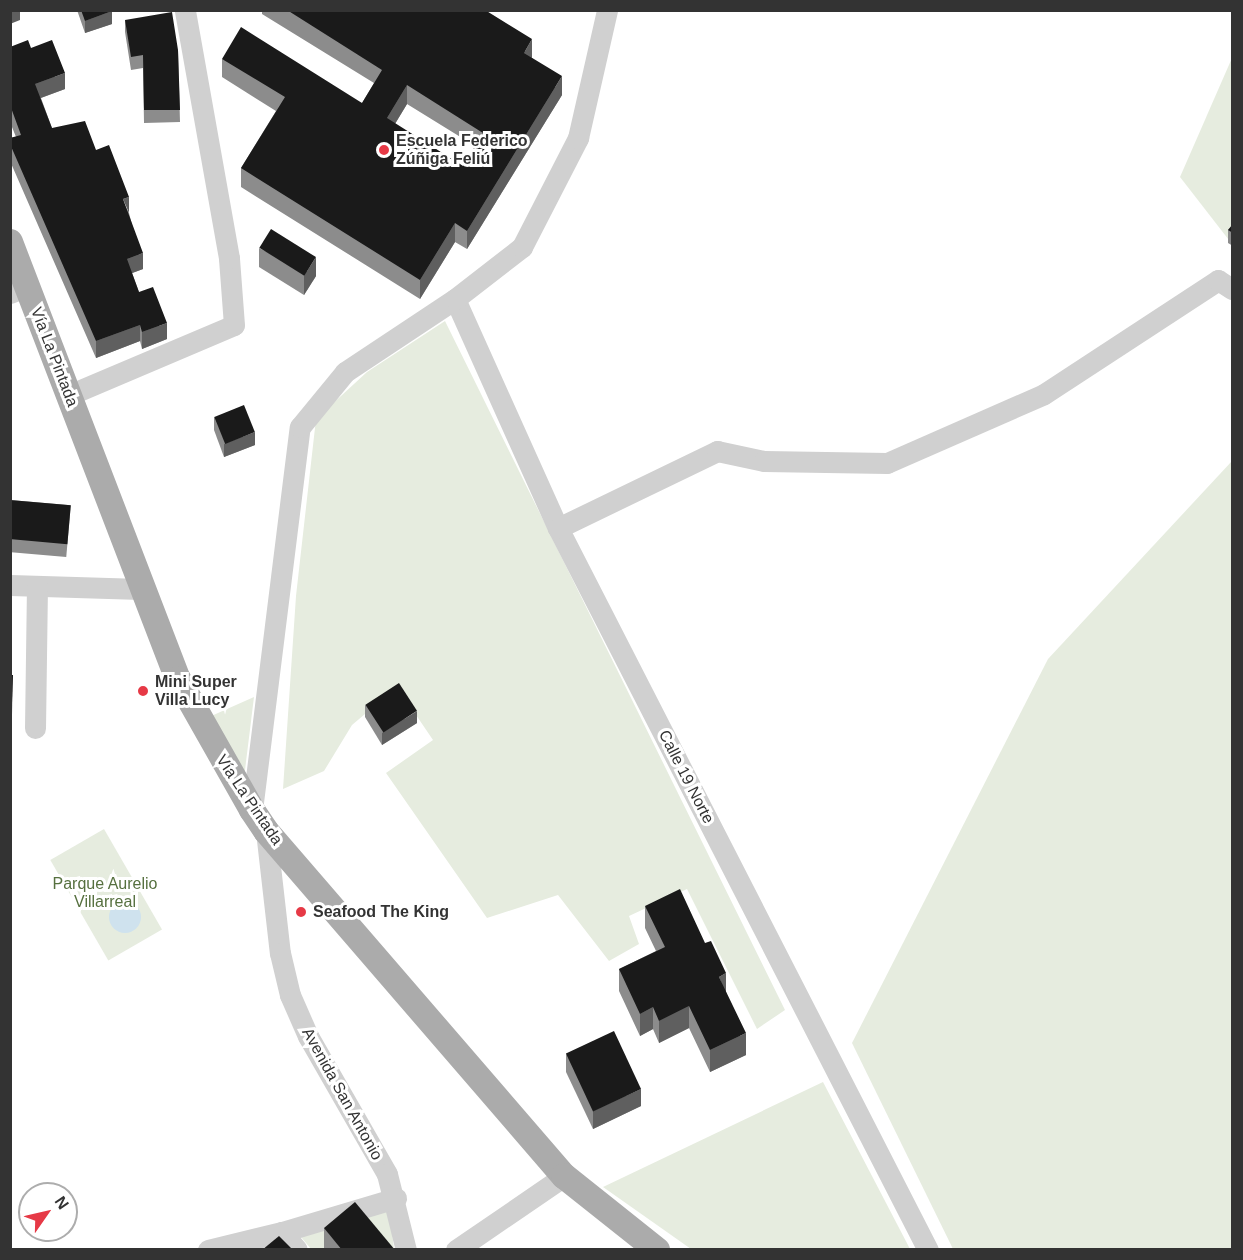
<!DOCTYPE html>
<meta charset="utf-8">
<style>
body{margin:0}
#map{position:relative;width:1243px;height:1260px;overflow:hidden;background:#fff;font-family:Arial,sans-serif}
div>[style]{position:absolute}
.green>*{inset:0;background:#e6ecdf;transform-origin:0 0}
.water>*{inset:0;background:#cfe2ee}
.round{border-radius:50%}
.minor>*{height:21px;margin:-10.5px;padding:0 10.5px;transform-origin:10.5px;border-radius:10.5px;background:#d0d0d0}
.major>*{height:26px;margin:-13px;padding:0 13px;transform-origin:13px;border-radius:13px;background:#ababab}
.wall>*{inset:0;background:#8c8c8c;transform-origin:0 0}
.shaded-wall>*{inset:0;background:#5f5f5f}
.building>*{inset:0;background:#1a1a1a;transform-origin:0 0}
.dots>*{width:16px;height:16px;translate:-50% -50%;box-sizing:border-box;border:3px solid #fff;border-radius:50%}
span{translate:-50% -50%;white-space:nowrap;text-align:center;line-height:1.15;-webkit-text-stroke:6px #fff;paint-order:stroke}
.poi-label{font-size:16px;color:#333;font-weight:700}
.left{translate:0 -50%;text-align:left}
.street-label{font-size:16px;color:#333}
.park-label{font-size:16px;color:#56703f}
.frame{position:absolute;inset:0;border:12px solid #333;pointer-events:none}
.north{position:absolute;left:18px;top:1182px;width:60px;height:60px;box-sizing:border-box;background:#fff;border:2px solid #adadad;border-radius:50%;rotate:56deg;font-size:16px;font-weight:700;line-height:24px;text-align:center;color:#333}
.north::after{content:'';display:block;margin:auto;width:21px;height:27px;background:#e63946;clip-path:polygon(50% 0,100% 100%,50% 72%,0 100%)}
</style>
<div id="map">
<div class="green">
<div style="clip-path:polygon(1232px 58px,1232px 244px,1180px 177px)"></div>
<div style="clip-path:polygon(445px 321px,785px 1010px,757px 1029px,687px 889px,629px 916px,639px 944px,609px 961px,558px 895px,487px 918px,386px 773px,433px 740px,397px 687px,352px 725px,324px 771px,283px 789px,296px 596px,316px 419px,367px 372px)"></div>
<div style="clip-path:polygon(1232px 461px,1232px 1249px,953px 1249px,852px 1043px,1048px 659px)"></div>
<div style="clip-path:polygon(254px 697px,244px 778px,209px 717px)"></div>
<div style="left:104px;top:829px;width:116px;height:62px;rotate:60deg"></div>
<div style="clip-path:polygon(823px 1082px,910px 1249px,691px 1249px,603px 1187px)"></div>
<div style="clip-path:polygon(389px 1206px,394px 1249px,311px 1249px,296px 1231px)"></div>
</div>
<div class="water">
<div class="round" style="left:109px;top:901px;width:32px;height:32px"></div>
</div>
<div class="minor">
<div style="left:10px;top:293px;width:19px;rotate:-21deg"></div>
<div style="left:455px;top:299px;width:251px;rotate:65.8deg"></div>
<div style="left:558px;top:528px;width:811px;rotate:62.87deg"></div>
<div style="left:69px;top:395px;width:179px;rotate:-23deg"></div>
<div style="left:234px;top:325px;width:67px;rotate:-94.3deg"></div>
<div style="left:229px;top:258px;width:252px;rotate:-100.1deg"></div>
<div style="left:558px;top:528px;width:177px;rotate:-25.8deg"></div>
<div style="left:717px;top:451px;width:48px;rotate:12deg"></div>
<div style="left:764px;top:461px;width:123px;rotate:0.9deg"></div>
<div style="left:887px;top:463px;width:171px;rotate:-23.7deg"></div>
<div style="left:1044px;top:394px;width:208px;rotate:-33.2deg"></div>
<div style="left:1218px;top:280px;width:17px;rotate:33deg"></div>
<div style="left:10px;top:585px;width:131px;rotate:1.7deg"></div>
<div style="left:35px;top:728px;width:142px;rotate:-89.2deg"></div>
<div style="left:252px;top:810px;width:386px;rotate:-82.9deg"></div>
<div style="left:300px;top:427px;width:71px;rotate:-50.7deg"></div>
<div style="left:345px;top:372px;width:132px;rotate:-33.6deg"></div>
<div style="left:455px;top:299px;width:85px;rotate:-37.8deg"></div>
<div style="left:522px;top:247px;width:123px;rotate:-62.8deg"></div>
<div style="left:578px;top:138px;width:131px;rotate:-77.2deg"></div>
<div style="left:266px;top:831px;width:123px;rotate:83.5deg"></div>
<div style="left:280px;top:953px;width:43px;rotate:76.6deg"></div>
<div style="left:290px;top:995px;width:45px;rotate:66.3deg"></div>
<div style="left:308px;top:1036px;width:159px;rotate:60.2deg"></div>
<div style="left:387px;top:1174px;width:78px;rotate:76deg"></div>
<div style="left:282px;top:1232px;width:23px;rotate:50deg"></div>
<div style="left:208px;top:1250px;width:76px;rotate:-13.7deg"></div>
<div style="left:282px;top:1232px;width:119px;rotate:-16.6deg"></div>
<div style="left:456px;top:1250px;width:131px;rotate:-34.4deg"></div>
</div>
<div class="major">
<div style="left:10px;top:242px;width:468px;rotate:69deg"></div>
<div style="left:178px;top:679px;width:150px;rotate:60.5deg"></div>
<div style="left:252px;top:810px;width:25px;rotate:56deg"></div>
<div style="left:266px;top:831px;width:456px;rotate:49.2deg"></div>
<div style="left:564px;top:1176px;width:119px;rotate:38.5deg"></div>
</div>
<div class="wall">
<div style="clip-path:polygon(77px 10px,112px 10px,112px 24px,85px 33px)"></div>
<div style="clip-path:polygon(evenodd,262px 10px,485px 10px,532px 58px,562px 95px,467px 249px,455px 242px,420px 299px,241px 187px,241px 168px,276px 111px,222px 77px,222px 59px,362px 103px,374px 83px,262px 14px,262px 10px,407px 104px,475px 146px,463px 166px,395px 124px,407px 104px)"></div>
<div style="clip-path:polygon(125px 20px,178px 50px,180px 122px,144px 123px,143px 68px,131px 70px,125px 32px)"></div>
<div style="clip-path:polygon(10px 47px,31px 48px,65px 89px,41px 98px,52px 128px,96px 150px,129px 213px,143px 269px,132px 273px,139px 292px,167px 339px,142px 349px,140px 341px,96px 358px,10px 161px,10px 138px,16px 137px,10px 122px)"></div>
<div style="clip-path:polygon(1233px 224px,1233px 246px,1228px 243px,1228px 230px)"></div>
<div style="clip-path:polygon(259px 248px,316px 276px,304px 295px,259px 267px)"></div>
<div style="clip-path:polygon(214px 417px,255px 445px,224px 457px,214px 430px)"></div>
<div style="left:10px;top:500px;width:61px;height:52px;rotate:5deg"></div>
<div style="clip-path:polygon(10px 675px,13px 675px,12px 715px,10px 715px)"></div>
<div style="clip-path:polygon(365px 705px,417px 723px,382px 745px,365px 717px)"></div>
<div style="clip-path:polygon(645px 906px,726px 992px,746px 1055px,710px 1072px,689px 1028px,659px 1043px,653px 1029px,640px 1036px,619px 991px,619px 969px,656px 951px,645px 928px)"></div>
<div style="clip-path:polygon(566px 1054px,641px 1106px,593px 1129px,566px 1072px)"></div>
<div style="clip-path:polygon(324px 1228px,395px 1250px,324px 1250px)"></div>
</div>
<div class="shaded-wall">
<div style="clip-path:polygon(12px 10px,20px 10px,20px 20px,10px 24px,10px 11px)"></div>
<div style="clip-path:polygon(112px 11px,112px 24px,85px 33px,85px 21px)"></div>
<div style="clip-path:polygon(532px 39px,532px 58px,524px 53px)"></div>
<div style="clip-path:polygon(65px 73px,65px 89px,35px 100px,35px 84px)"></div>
<div style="clip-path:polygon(562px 76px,562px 95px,467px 249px,467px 231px)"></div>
<div style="clip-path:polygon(407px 85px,407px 104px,387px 137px,387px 118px)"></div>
<div style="clip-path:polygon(129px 197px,129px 213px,123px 199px)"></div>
<div style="clip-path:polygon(455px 223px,455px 242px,420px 299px,420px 280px)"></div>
<div style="clip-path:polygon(143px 253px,143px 269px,127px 275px,127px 259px)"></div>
<div style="clip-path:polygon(316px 257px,316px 276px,304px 295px,304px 276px)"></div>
<div style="clip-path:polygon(167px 323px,167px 339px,142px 349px,142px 332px)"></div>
<div style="clip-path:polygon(140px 325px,140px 341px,96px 358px,96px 341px)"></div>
<div style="clip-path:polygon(255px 432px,255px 445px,224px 457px,224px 444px)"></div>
<div style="clip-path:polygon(417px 711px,417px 723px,382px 745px,382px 733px)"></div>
<div style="clip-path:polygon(726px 973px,726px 995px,719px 977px)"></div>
<div style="clip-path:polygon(689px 1006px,689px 1028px,659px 1043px,659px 1021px)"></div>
<div style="clip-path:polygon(653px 1007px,653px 1029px,640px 1036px,640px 1014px)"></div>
<div style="clip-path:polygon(746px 1033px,746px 1055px,710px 1072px,710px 1050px)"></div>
<div style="clip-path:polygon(641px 1089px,641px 1106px,593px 1129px,593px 1111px)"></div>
</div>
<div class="building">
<div style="clip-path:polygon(81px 10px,112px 10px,112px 11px,85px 21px)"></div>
<div style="clip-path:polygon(evenodd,287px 10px,485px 10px,532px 39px,524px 53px,562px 76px,467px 231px,455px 223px,420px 280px,241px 168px,285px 97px,222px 59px,241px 27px,362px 103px,382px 70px,287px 10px,407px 85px,483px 133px,463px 166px,387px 118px,407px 85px)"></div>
<div style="clip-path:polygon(172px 12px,178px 50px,180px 110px,144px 110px,143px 55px,131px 57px,125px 20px)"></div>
<div style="clip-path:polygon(28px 40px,31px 48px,52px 40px,65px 73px,35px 84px,52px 128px,85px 121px,96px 150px,109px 145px,129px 197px,123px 199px,143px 253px,127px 259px,139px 292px,153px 287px,167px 323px,142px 332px,140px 325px,96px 341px,10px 144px,10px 138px,21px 135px,10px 105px,10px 47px)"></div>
<div style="clip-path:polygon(1233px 224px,1233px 233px,1228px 230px)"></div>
<div style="left:271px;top:229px;width:53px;height:22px;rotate:32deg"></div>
<div style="left:244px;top:405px;width:29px;height:32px;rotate:68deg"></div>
<div style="left:10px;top:500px;width:61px;height:39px;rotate:5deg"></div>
<div style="clip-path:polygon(10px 675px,13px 675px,12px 702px,10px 702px)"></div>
<div style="left:399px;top:683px;width:33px;height:40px;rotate:57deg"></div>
<div style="clip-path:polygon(680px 889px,705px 943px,711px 941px,726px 973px,719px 977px,746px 1033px,710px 1050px,689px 1006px,659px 1021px,653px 1007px,640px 1014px,619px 969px,665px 947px,645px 906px)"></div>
<div style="left:614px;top:1031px;width:64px;height:53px;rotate:65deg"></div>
<div style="clip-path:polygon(355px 1202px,395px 1250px,342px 1250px,324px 1228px)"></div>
<div style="clip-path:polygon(279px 1236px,293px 1250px,262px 1250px)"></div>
</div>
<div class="dots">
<div style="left:384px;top:150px;background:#e63946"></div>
<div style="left:143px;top:691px;background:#e63946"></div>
<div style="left:301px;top:912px;background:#e63946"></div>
</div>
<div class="poi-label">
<span class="left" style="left:396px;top:150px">Escuela Federico<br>Zúñiga Feliú</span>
<span class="left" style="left:155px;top:691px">Mini Super<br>Villa Lucy</span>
<span class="left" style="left:313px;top:912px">Seafood The King</span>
</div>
<div class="street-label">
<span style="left:54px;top:357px;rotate:69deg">Vía La Pintada</span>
<span style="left:686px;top:777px;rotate:63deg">Calle 19 Norte</span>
<span style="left:249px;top:800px;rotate:56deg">Vía La Pintada</span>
<span style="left:342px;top:1094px;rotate:61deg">Avenida San Antonio</span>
</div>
<div class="park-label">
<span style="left:105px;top:893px">Parque Aurelio<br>Villarreal</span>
</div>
<div class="frame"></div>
<div class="north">N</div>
</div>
